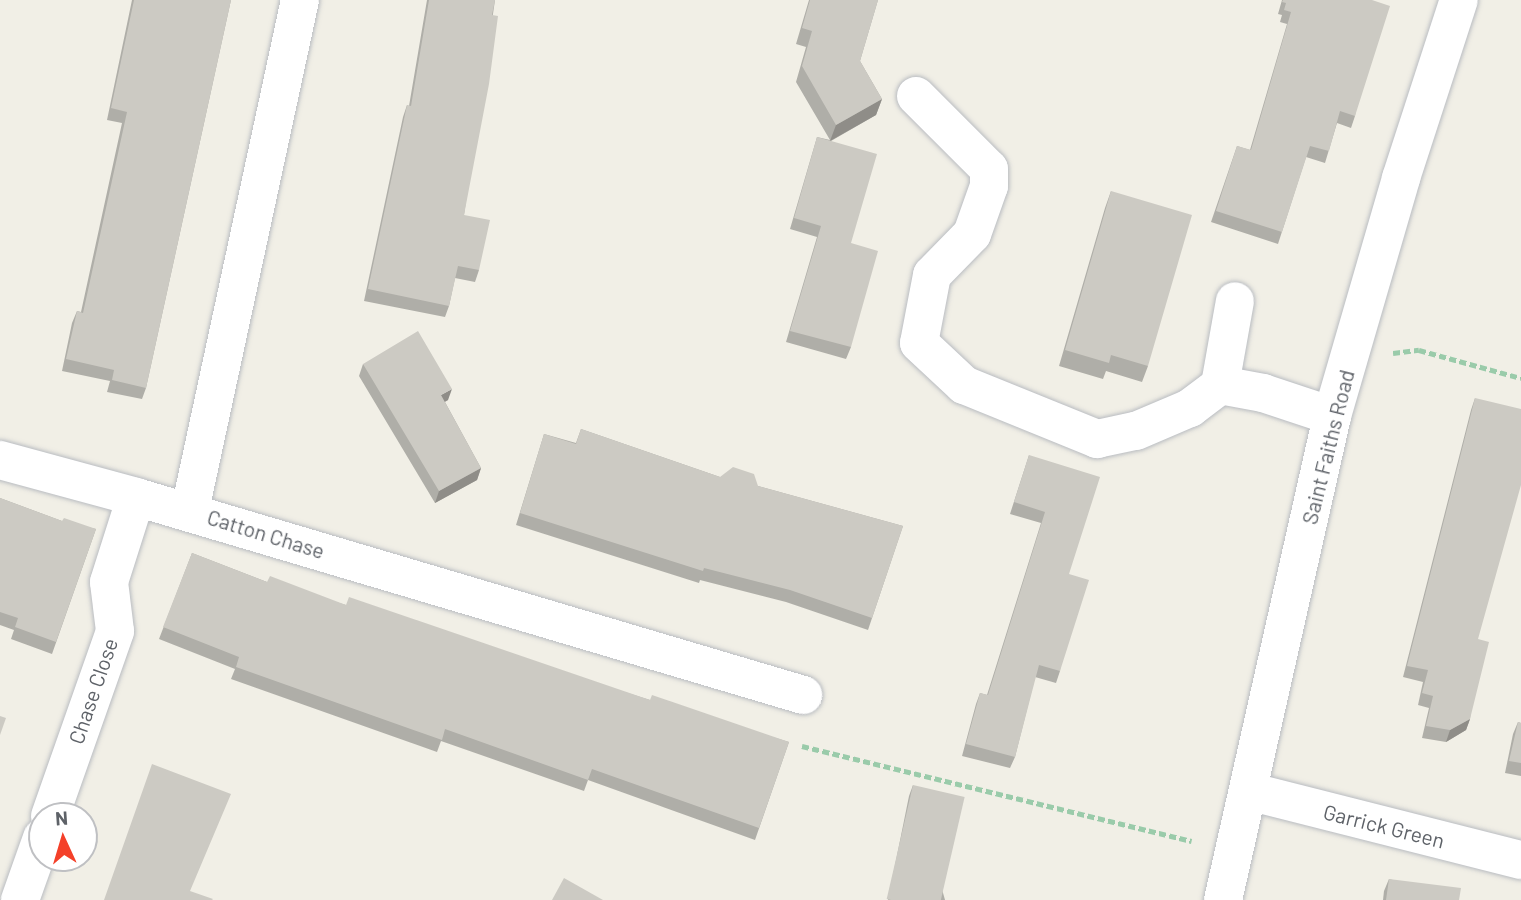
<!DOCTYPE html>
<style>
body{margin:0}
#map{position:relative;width:1521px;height:900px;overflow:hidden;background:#f1efe6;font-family:Barlow,sans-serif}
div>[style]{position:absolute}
.path>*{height:4.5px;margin-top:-2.25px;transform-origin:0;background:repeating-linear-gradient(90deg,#9acbaa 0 7px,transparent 0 10.5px)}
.roads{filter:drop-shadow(0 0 2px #b9bcc1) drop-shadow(0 0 2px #b9bcc1)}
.minor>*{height:38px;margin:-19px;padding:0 19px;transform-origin:19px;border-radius:19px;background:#fff}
.wall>*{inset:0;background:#afaea8}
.shaded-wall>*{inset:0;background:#8f8d88}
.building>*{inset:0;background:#cccac3;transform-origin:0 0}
span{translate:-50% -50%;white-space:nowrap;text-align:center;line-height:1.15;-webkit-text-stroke:7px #fff;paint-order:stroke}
.street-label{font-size:21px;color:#5e6268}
.north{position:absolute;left:28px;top:802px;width:70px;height:70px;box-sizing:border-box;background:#fff;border:2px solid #bfc0c3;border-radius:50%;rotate:356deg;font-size:19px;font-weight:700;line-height:28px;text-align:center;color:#5e6268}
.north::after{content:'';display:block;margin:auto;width:24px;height:32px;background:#f44029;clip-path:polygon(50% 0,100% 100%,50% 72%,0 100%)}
</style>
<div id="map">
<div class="path">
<div style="left:1393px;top:353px;width:26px;rotate:-7deg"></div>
<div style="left:1419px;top:350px;width:106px;rotate:15.4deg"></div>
<div style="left:802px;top:746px;width:401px;rotate:13.7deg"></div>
</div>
<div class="roads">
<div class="minor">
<div style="left:916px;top:96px;width:103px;rotate:45deg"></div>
<div style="left:989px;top:169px;width:17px;rotate:90deg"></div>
<div style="left:989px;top:186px;width:51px;rotate:109.5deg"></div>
<div style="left:972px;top:234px;width:57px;rotate:134.3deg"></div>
<div style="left:932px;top:275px;width:69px;rotate:100.8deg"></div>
<div style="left:919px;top:343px;width:62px;rotate:43deg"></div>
<div style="left:964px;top:385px;width:144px;rotate:22.1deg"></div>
<div style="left:1097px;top:439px;width:40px;rotate:-12deg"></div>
<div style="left:1136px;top:431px;width:59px;rotate:-23.1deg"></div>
<div style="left:1190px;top:408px;width:38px;rotate:-37deg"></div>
<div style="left:1220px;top:385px;width:44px;rotate:10.5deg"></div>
<div style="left:1263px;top:393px;width:73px;rotate:18.4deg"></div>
<div style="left:1220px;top:385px;width:85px;rotate:-79.9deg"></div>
<div style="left:0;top:460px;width:141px;rotate:15.2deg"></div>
<div style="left:190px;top:510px;width:522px;rotate:-77.83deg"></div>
<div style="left:1248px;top:791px;width:282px;rotate:14.2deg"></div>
<div style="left:50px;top:816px;width:196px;rotate:-70.6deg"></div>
<div style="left:115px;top:631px;width:49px;rotate:-97deg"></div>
<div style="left:109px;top:582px;width:89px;rotate:-72.4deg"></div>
<div style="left:136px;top:497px;width:696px;rotate:16.53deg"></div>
<div style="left:20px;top:900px;width:66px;rotate:-70.5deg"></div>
<div style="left:1223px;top:900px;width:496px;rotate:-77.3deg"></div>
<div style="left:1332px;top:416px;width:248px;rotate:-73.8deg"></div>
<div style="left:1401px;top:178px;width:187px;rotate:-72deg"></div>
</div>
</div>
<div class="wall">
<div style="clip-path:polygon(132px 0,231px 0,146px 388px,142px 399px,107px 392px,110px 381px,62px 371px,72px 323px,77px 311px,81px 312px,122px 123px,107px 120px)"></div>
<div style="clip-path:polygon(427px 0,495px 0,464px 215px,479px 270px,475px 282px,455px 278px,449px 306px,445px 317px,364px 301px,403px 117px,407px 105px,409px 106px)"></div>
<div style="clip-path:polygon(809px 0,878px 0,860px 61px,882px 99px,876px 115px,831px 141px,851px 243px,851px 347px,846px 359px,786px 342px,817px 237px,790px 229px,817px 137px,830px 140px,796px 82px,806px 47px,796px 44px)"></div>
<div style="clip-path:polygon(1282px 0,1372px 0,1355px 116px,1351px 128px,1337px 123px,1325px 163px,1306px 157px,1278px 244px,1211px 222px,1237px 146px,1250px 150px,1287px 24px,1280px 22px,1282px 15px,1278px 14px)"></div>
<div style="clip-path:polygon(1111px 191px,1148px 366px,1142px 382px,1106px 371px,1103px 379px,1059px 366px,1105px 208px)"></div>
<div style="clip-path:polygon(363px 364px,448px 400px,445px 402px,481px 468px,477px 480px,435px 503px,359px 376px)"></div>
<div style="clip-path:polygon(1475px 398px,1478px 639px,1470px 719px,1466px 730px,1446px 742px,1422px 738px,1429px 708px,1418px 705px,1423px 682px,1403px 677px,1471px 410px)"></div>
<div style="clip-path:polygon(581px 429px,720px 477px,758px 486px,903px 526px,868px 630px,786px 602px,700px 580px,699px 583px,516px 525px,544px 434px,576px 443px)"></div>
<div style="clip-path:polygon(1029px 455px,1069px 574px,1060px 671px,1056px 683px,1035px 677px,1015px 757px,1010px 768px,962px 756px,976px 704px,980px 693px,987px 695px,1041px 523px,1010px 514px)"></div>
<div style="clip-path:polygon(0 498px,62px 521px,96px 529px,52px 654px,11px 639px,14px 630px,0 625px)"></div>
<div style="clip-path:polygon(192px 553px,267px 582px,346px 605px,650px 700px,789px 742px,755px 840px,588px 780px,584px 791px,441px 741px,437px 752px,231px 679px,235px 669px,159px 639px)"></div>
<div style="clip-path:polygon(1518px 722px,1521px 723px,1521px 776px,1505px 773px,1513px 734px)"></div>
<div style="clip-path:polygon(913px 785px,945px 900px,888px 900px,909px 796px)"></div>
<div style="clip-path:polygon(1389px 879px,1459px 900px,1383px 900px,1384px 891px)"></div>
</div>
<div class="shaded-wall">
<div style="clip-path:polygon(882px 99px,876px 115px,830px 141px,836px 125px)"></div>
<div style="clip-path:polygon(452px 389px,448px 400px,436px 406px,441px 395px)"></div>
<div style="clip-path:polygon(481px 468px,477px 480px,435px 503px,439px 491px)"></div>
<div style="clip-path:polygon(1470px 719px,1466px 730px,1446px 742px,1450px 730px)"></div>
</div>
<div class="building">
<div style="clip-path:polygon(134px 0,231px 0,146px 388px,112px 380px,114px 370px,66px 359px,77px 311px,83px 313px,127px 112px,111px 108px)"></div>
<div style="clip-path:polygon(429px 0,495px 0,492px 15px,498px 16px,489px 84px,464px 215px,490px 220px,479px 270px,458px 266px,449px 306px,368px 289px,407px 105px,411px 106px)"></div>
<div style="clip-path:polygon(810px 0,878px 0,860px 61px,882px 99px,836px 125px,802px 66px,812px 31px,802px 28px)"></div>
<div style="clip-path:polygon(1283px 0,1372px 0,1390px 6px,1355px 116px,1340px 111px,1329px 151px,1310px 146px,1282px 232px,1216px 211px,1237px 146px,1251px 150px,1291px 12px,1284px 10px,1286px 3px,1282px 2px)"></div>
<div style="clip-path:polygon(817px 137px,877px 154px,851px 243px,878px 251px,851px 347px,790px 331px,821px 226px,794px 218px)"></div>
<div style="clip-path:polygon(1111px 191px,1192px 215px,1148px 366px,1111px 355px,1109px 363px,1065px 350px)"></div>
<div style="clip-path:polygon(418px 331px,452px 389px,441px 395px,481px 468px,439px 491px,363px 364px)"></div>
<div style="clip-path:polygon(1475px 398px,1521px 409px,1521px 485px,1478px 639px,1489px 642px,1470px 719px,1450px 730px,1426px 726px,1433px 696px,1422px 693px,1428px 670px,1407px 666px)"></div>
<div style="clip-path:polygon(581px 429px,720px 477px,733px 467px,754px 474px,758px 486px,903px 526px,872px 618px,790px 590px,704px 568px,703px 571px,520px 513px,544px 434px,576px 444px)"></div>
<div style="clip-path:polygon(1029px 455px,1100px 477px,1069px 574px,1089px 580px,1060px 671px,1039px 665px,1015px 757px,966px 744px,980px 693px,988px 695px,1045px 512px,1014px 502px)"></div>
<div style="clip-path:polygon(0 498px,62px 521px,64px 518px,96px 529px,56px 642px,15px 627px,18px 618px,0 612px)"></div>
<div style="clip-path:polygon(192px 553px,267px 582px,270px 576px,346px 605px,349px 597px,650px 700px,652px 695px,789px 742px,759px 828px,592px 769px,588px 780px,445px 729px,442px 740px,236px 667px,239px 657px,163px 627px)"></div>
<div style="clip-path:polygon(0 716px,6px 718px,0 735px)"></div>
<div style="clip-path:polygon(1518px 722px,1521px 723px,1521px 763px,1509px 761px)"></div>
<div style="clip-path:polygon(152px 764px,231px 794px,190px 891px,213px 899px,212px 900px,104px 900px)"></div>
<div style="left:913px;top:785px;width:53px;height:117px;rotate:13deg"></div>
<div style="clip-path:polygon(564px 878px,603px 900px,552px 900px)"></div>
<div style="clip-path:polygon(1389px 879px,1461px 888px,1459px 900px,1386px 900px)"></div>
</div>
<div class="street-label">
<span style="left:1328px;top:447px;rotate:-76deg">Saint Faiths Road</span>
<span style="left:266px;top:534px;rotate:17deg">Catton Chase</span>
<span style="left:93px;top:691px;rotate:-71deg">Chase Close</span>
<span style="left:1384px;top:826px;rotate:14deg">Garrick Green</span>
</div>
<div class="north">N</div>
</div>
